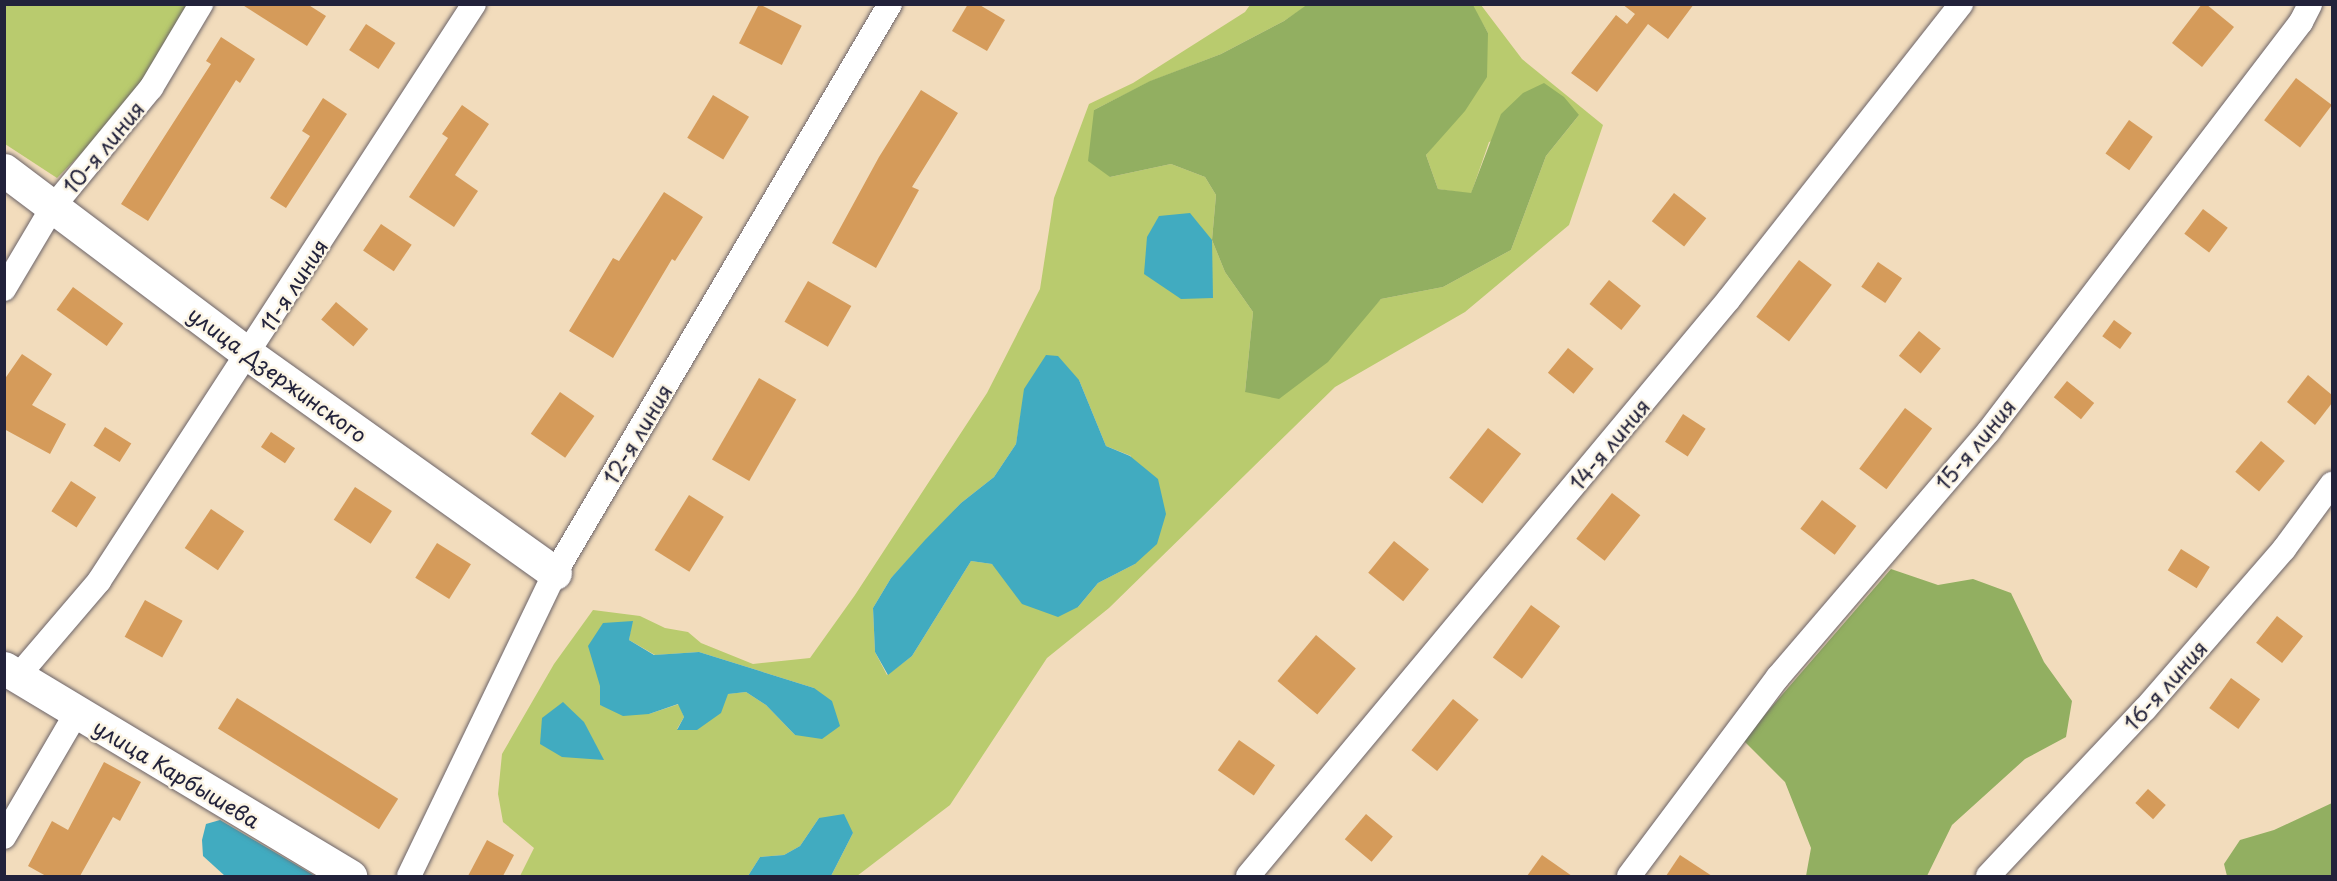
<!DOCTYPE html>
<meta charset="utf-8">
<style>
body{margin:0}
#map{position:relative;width:2337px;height:881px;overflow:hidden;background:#f2dcbc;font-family:"Playpen Sans",sans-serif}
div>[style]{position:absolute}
.green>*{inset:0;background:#b9cb6e}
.forest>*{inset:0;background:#92af61}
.water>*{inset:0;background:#41abc0}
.building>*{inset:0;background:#d59b5a;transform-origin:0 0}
.roads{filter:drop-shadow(0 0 2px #6b6368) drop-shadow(0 0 2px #6b6368)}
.street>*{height:24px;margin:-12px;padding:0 12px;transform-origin:12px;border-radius:12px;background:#fff}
.secondary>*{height:33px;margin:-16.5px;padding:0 16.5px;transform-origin:16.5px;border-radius:16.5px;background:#fff}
span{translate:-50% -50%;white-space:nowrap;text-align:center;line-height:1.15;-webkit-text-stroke:5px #fcf5e5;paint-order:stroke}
.street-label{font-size:21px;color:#22223b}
.frame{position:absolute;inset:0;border:6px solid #22223b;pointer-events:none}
</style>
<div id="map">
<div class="green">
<div style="clip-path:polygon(4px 5px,194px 5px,144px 90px,57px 178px,5px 144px)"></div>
<div style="clip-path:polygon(evenodd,1250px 5px,1308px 5px,1284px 21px,1221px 54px,1151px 81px,1094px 110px,1110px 177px,1171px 164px,1205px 177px,1216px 195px,1212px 240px,1225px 272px,1253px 312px,1245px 392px,1361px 320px,1381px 299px,1443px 287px,1511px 250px,1546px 156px,1579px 115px,1489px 142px,1471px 194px,1438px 189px,1426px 155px,1441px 136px,1488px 33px,1472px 5px,1481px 5px,1522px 59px,1603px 125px,1569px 225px,1465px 312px,1335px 387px,1109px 608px,1047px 658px,950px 805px,857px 876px,831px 876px,853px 833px,819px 818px,800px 846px,784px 855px,760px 857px,748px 876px,520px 876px,534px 848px,503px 822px,498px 794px,502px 754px,554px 664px,593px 610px,640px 616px,665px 628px,688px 632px,701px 643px,753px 664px,810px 658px,855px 595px,987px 393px,1040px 289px,1054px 198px,1089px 104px,1133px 83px,1245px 12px,1250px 5px,1079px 380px,1106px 446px,1131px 456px,1135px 564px,1098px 583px,1078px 607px,992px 564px,971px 561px,912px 656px,887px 675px,875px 652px,873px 608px,891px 578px,961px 503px,994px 477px,1016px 444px,1025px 389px,1079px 380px,1250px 5px,632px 621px,629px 640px,655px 655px,699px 652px,814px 688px,795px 735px,766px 705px,746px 692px,727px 694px,720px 713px,677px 729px,684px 717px,679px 704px,649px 714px,600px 705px,600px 686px,632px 621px)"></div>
</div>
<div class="forest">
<div style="clip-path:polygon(1308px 4px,1473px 5px,1488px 33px,1487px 77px,1465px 111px,1426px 155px,1438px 189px,1471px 193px,1501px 114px,1523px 93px,1544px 83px,1564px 97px,1579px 115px,1546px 156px,1511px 250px,1443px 287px,1381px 299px,1328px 362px,1279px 399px,1245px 392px,1253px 312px,1225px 272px,1212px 240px,1216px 195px,1205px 177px,1171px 164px,1110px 177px,1088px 161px,1094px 110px,1150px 81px,1221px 54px,1284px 21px)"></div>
<div style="clip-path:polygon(1891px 569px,1938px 585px,1973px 579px,2011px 593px,2044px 662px,2072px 701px,2066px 737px,2025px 759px,1952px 825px,1927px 876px,1806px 876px,1811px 848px,1785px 782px,1743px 740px)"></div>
<div style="clip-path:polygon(2332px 803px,2332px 876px,2227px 876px,2224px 864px,2240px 840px,2274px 830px)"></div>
</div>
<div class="water">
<div style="clip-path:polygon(1190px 213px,1212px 240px,1213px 298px,1181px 299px,1144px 274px,1147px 237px,1159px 216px)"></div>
<div style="clip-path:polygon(1046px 355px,1058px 356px,1079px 380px,1106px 446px,1130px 456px,1158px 479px,1166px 514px,1157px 544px,1135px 564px,1098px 583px,1078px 607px,1058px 617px,1022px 604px,992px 564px,971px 561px,912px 656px,888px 675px,875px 652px,873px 608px,891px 578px,925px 540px,961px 503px,994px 477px,1016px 444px,1024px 389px)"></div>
<div style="clip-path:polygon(633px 621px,629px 640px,654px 655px,699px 652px,814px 688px,832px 701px,840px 726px,822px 739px,795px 735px,766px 705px,746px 692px,728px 694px,721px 713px,697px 730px,677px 730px,684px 717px,678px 704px,649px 714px,623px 716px,600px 705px,600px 686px,588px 646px,603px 623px)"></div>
<div style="clip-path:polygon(563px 702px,584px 722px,604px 760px,562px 757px,540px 744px,542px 718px)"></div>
<div style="clip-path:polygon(844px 814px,853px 833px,831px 876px,748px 876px,760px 857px,784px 855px,800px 846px,819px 818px)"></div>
<div style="clip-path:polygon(220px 820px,315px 876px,225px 876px,203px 856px,202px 840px,206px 824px)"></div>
</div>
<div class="building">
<div style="clip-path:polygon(241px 4px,307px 4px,326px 16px,307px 46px)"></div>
<div style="left:759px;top:4px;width:48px;height:44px;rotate:27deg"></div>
<div style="clip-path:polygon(968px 4px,978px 4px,1005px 20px,987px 51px,952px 31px)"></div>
<div style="clip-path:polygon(1622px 4px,1694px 4px,1668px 39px,1648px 24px,1597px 92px,1571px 73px,1616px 15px,1627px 24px,1635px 14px)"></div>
<div style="clip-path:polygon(2202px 4px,2206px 4px,2234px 27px,2202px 67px,2172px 43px)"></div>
<div style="left:366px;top:24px;width:35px;height:31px;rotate:33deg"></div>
<div style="clip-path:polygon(221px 37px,255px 59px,240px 83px,236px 80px,148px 221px,121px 204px,211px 64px,206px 61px)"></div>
<div style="left:2296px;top:78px;width:45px;height:53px;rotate:37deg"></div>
<div style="clip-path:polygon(921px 90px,958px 113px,912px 187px,919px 190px,876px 268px,832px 243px,879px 157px)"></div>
<div style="left:713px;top:95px;width:42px;height:50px;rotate:31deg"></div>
<div style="clip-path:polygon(323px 98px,347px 114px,286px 208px,270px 198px,310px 136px,302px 131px)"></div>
<div style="clip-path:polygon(462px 105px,489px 124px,455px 175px,478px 191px,454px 227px,409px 197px,448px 138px,442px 134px)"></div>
<div style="left:2129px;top:120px;width:29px;height:41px;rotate:35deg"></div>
<div style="clip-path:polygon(664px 192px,703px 217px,675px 261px,672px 259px,613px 358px,569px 331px,613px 258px,619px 261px)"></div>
<div style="left:1674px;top:193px;width:41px;height:36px;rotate:38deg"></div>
<div style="left:2203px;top:209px;width:31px;height:31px;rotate:37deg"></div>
<div style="left:381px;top:224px;width:37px;height:32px;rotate:34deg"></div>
<div style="left:1799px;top:260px;width:41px;height:71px;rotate:37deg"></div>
<div style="left:1878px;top:262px;width:29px;height:30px;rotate:34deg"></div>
<div style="left:1609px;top:280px;width:41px;height:31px;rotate:39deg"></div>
<div style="left:808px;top:281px;width:50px;height:47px;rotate:30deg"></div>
<div style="left:73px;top:287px;width:62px;height:28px;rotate:36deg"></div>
<div style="left:336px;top:302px;width:42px;height:23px;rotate:40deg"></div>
<div style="left:2114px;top:320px;width:22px;height:20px;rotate:36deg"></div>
<div style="left:1919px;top:331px;width:28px;height:32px;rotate:39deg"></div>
<div style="left:1568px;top:348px;width:33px;height:32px;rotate:39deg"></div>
<div style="clip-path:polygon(22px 354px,52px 374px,32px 405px,66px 424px,50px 454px,4px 429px,4px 380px)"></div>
<div style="clip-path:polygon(2308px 375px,2332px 395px,2332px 403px,2315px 425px,2287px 402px)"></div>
<div style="left:759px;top:378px;width:43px;height:94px;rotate:30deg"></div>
<div style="left:2067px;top:381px;width:35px;height:21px;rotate:39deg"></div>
<div style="left:560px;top:392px;width:42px;height:51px;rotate:35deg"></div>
<div style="left:1905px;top:408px;width:34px;height:76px;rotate:37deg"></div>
<div style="left:1683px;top:414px;width:27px;height:33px;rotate:33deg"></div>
<div style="left:105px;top:427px;width:31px;height:22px;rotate:32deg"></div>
<div style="left:1488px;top:428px;width:42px;height:63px;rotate:38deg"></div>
<div style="left:271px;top:432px;width:29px;height:18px;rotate:34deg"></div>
<div style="left:2261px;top:441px;width:31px;height:40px;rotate:40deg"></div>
<div style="left:71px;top:481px;width:30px;height:36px;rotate:33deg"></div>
<div style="left:355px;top:487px;width:44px;height:39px;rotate:33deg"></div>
<div style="left:1612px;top:493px;width:36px;height:58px;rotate:38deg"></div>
<div style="left:689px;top:495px;width:41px;height:65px;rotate:32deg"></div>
<div style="left:1822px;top:500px;width:43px;height:36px;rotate:37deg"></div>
<div style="left:211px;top:509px;width:40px;height:47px;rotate:34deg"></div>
<div style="left:1394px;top:541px;width:45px;height:41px;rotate:39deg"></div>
<div style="left:437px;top:543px;width:40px;height:41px;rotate:32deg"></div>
<div style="left:2181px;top:549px;width:34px;height:25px;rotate:32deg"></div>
<div style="left:145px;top:600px;width:43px;height:42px;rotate:29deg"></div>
<div style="left:1531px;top:605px;width:36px;height:65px;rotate:36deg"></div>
<div style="left:2277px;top:616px;width:33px;height:34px;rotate:38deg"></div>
<div style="left:1316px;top:635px;width:52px;height:60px;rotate:40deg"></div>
<div style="left:2231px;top:678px;width:36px;height:37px;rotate:36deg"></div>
<div style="left:237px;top:698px;width:190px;height:36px;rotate:32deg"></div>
<div style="left:1453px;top:699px;width:33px;height:66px;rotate:39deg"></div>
<div style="left:1239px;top:740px;width:44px;height:37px;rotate:35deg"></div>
<div style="clip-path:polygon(104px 762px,141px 782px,120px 821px,113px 817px,80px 876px,46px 876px,28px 866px,52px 821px,68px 830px)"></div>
<div style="left:2148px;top:789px;width:24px;height:19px;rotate:42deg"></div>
<div style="left:1366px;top:814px;width:35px;height:33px;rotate:40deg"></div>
<div style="clip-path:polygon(487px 840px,514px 855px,503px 876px,468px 876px)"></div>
<div style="clip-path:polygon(1542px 855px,1572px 876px,1527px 876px)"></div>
<div style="clip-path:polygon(1680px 855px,1712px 876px,1666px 876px)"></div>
</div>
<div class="roads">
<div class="street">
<div style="left:4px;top:289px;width:94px;rotate:-59.3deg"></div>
<div style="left:52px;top:208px;width:156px;rotate:-50.5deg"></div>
<div style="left:151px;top:88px;width:98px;rotate:-59.2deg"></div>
<div style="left:18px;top:676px;width:125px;rotate:-49.5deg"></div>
<div style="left:99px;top:581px;width:688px;rotate:-56.98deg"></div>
<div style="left:4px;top:837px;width:145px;rotate:-59.7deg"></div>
<div style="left:409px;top:876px;width:336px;rotate:-64.3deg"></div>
<div style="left:555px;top:573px;width:660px;rotate:-59.51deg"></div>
<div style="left:1248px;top:876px;width:751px;rotate:-50.18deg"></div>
<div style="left:1729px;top:299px;width:375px;rotate:-51.8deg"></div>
<div style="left:1629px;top:876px;width:249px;rotate:-53.2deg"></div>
<div style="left:1778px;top:677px;width:323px;rotate:-49.4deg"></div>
<div style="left:1988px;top:432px;width:516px;rotate:-52.64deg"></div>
<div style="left:2301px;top:22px;width:20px;rotate:-63deg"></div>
<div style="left:1988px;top:876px;width:229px;rotate:-46.8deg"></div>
<div style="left:2145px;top:709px;width:212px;rotate:-49deg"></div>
<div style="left:2284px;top:549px;width:81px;rotate:-53.6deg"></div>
</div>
<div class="secondary">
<div style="left:4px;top:170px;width:306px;rotate:37deg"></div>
<div style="left:248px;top:354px;width:377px;rotate:35.5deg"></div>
<div style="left:4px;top:668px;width:404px;rotate:31deg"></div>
</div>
</div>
<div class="street-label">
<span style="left:103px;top:147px;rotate:-50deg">10-я линия</span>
<span style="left:293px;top:285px;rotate:-57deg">11-я линия</span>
<span style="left:278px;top:374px;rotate:36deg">улица Дзержинского</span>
<span style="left:637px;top:434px;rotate:-59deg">12-я линия</span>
<span style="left:1609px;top:444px;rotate:-50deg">14-я линия</span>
<span style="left:1975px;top:444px;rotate:-50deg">15-я линия</span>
<span style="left:2165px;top:685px;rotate:-48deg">16-я линия</span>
<span style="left:177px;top:773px;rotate:31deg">улица Карбышева</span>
</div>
<div class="frame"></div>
</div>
